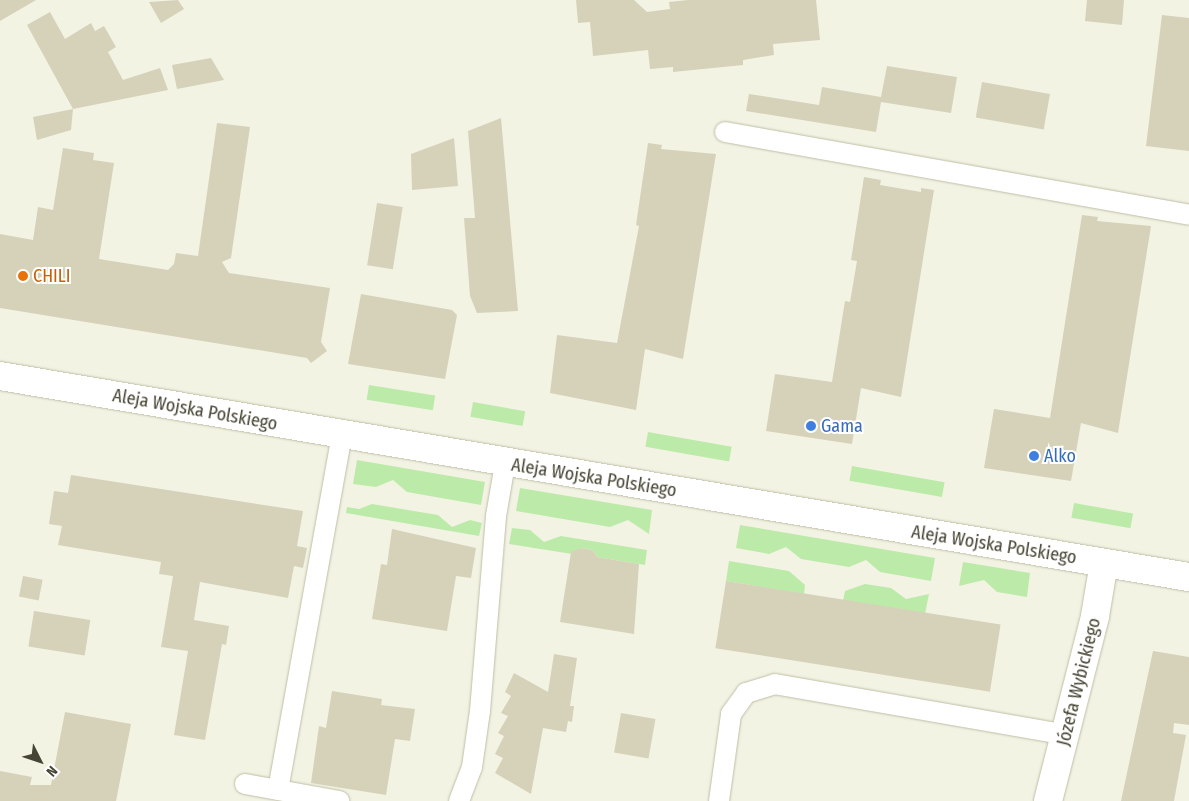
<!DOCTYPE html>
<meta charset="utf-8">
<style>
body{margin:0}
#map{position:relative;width:1189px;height:801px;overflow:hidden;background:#f3f3e4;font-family:"Fira Sans Condensed",sans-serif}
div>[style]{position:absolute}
.green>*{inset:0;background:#bceba9;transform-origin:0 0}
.building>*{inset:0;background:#d6d2b9;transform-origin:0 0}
.roads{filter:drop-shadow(0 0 1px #bfbea6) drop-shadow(0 0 1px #bfbea6)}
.service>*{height:20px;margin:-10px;padding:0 10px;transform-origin:10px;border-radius:10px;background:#fff}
.pedestrian>*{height:28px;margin:-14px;padding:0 14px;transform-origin:14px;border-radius:14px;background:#fff}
.minor>*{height:28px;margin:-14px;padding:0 14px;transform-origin:14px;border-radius:14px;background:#fff}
.dots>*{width:14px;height:14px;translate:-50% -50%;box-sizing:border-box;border:2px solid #fff;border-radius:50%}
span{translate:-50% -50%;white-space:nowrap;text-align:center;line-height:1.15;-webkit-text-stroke:4px #fff;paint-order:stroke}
.food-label{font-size:18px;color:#c56008}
.left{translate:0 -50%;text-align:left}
.street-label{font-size:18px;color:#464434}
.shop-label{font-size:18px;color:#366cbe}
.north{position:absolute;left:15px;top:736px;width:50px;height:50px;-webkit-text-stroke:4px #fff;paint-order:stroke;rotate:131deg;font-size:14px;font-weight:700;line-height:20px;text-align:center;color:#464434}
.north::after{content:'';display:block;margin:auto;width:18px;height:22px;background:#464434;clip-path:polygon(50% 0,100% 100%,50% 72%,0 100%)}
</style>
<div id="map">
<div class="green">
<div style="left:369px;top:385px;width:67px;height:15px;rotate:9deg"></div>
<div style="left:473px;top:402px;width:53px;height:15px;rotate:10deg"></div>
<div style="left:648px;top:432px;width:85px;height:15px;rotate:10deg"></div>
<div style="clip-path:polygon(357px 460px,485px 482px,481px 505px,407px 492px,393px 480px,376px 487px,353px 484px)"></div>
<div style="left:852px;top:466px;width:94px;height:15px;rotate:10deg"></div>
<div style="clip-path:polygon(520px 488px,652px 510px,649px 534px,628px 520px,610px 527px,516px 511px)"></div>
<div style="left:1074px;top:503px;width:60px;height:15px;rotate:10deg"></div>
<div style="clip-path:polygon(372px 504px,438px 515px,452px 527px,470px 520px,482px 523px,479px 536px,346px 513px,347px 507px,359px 509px)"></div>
<div style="clip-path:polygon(740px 525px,935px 558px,931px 581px,880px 572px,866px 560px,849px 567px,801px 559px,786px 547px,769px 554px,736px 548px)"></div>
<div style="clip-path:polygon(512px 528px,530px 530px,544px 542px,561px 536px,647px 550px,645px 565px,597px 557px,593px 550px,581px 548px,572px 554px,509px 544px)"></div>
<div style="clip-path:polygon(729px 561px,789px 571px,805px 585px,804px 594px,726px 581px)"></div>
<div style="clip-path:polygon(963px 562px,1030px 573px,1027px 597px,997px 592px,984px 580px,959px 586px)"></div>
<div style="clip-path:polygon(865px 584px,891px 588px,906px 599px,929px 594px,925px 614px,843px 601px,845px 591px)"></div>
</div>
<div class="building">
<div style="clip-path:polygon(0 0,36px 0,0 21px)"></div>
<div style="clip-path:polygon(178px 0,184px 9px,161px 23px,149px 2px)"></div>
<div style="clip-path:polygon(576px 0,634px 0,647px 12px,670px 9px,669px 2px,688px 0,816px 0,820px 40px,773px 44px,774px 55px,743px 60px,743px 65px,673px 72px,673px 67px,650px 69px,648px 50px,593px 56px,590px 22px,578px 23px)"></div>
<div style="clip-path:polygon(1087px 0,1124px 0,1122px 25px,1085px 21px)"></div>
<div style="clip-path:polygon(50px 12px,65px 39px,91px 23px,95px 31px,104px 26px,116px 47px,108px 52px,123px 80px,160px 68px,168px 90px,73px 109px,71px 130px,37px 140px,33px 117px,73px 109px,27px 25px)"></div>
<div style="clip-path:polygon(1162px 15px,1189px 18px,1189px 151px,1146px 146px)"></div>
<div style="clip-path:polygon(211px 58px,224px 80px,177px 89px,172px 65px)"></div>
<div style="clip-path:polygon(887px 66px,957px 77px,951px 113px,881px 102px,876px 132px,746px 111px,749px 94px,819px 105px,822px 87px,881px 97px)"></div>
<div style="left:982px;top:82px;width:69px;height:36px;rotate:10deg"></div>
<div style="clip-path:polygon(501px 118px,518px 311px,477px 313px,470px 296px,464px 218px,475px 218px,468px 131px)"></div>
<div style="clip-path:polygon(217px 123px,250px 127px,231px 258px,222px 262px,229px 273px,330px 288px,321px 342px,327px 351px,311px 363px,307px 358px,0 308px,0 234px,33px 240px,38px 207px,53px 210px,63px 148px,94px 153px,93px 160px,114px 163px,99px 259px,168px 270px,174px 264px,176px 253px,198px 256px)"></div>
<div style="clip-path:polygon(454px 138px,458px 186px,412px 190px,411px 154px)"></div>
<div style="clip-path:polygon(648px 143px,662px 145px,661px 149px,716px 154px,683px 359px,645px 349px,636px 410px,550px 393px,557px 335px,617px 343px,639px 226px,636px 225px)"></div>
<div style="clip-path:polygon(864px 177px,881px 180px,880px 185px,921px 192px,921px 188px,934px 190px,901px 397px,861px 388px,852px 444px,766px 431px,775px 374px,832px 382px,845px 301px,850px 302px,857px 261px,851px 260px)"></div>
<div style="left:377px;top:203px;width:26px;height:63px;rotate:9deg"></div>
<div style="clip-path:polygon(1082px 215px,1098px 217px,1097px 221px,1151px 226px,1118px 433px,1081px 423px,1071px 481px,984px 468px,994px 409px,1050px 418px)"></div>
<div style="clip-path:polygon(361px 294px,452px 310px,457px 315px,445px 379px,348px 364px)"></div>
<div style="clip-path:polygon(71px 475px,303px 511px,297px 546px,307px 548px,303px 568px,294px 566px,288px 598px,200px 582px,194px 620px,229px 626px,226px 645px,222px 644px,205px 740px,174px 735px,188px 651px,161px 647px,173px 576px,159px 574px,161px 562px,58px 545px,62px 526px,49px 524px,54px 491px,68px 493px)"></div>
<div style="clip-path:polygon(392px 529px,476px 548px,471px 578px,456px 576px,447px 631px,372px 619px,381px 564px,387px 565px)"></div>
<div style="clip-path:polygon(581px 548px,593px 550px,597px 557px,639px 564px,634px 634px,560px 622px,571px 552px)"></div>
<div style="left:23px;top:576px;width:20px;height:21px;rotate:11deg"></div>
<div style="left:726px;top:581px;width:278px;height:68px;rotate:9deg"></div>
<div style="left:34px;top:611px;width:57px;height:36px;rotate:9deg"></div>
<div style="clip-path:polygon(1153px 651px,1189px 657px,1189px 725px,1174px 723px,1173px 733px,1186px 735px,1174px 801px,1121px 801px)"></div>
<div style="clip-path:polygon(554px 654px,577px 658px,570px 706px,574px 706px,572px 722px,568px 721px,566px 732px,543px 728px,531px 794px,495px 773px,503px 758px,495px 754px,504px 736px,498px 733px,508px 716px,501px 713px,511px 696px,505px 692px,514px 673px,548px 692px)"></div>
<div style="clip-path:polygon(332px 691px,382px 699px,381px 705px,415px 709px,410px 741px,395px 739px,386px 795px,311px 783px,319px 726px,326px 728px)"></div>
<div style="clip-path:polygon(65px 712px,131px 724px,116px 801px,0 801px,0 771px,32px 777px,30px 785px,51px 785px)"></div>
<div style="left:621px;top:713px;width:35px;height:40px;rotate:10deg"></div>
</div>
<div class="roads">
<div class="service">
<div style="left:725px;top:132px;width:471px;rotate:10.1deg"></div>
<div style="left:245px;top:784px;width:96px;rotate:10.3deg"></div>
<div style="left:278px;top:790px;width:360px;rotate:-79.8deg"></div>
<div style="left:459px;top:801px;width:36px;rotate:-69deg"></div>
<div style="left:472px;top:767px;width:57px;rotate:-81.9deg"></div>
<div style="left:480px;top:711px;width:196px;rotate:-85.3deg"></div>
<div style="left:496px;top:516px;width:53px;rotate:-80.2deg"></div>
<div style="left:719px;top:801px;width:88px;rotate:-82.1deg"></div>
<div style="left:731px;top:714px;width:26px;rotate:-54deg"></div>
<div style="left:746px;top:693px;width:30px;rotate:-17deg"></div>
<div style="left:775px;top:684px;width:295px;rotate:9.9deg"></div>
</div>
<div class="pedestrian">
<div style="left:0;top:376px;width:1206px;rotate:9.6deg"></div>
</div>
<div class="minor">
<div style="left:1048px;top:801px;width:191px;rotate:-75.7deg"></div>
<div style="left:1095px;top:616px;width:54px;rotate:-80.4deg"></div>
</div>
</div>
<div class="dots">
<div style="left:23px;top:276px;background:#e8710a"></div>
<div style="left:811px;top:426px;background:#3f7fe0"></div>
<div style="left:1034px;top:456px;background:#3f7fe0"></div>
</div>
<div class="food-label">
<span class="left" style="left:33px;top:276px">CHILI</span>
</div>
<div class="street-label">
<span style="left:195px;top:410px;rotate:10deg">Aleja Wojska Polskiego</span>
<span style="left:594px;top:478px;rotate:9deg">Aleja Wojska Polskiego</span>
<span style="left:994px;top:545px;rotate:9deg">Aleja Wojska Polskiego</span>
<span style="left:1079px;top:682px;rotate:-76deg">Józefa Wybickiego</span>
</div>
<div class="shop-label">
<span class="left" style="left:821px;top:426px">Gama</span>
<span class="left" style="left:1044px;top:456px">Alko</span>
</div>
<div class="north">N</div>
</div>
